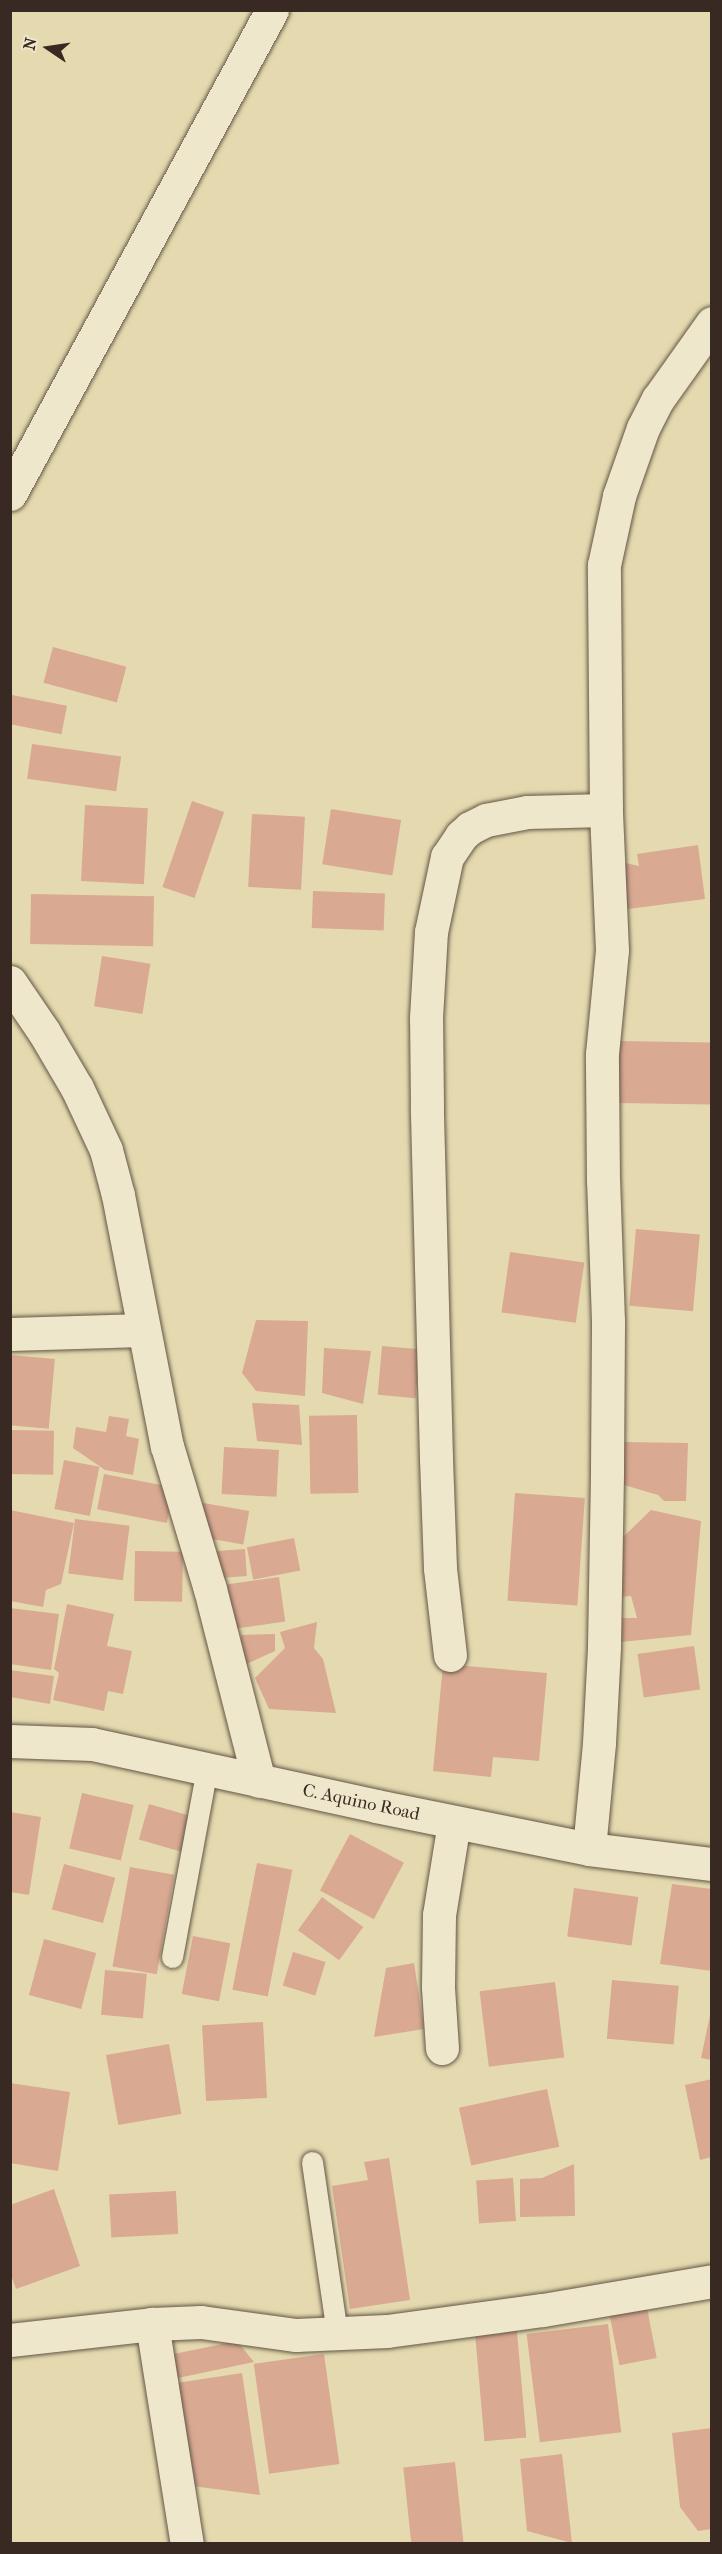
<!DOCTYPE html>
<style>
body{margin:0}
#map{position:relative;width:722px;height:2554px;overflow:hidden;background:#e5daaf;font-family:"IM FELL French Canon",serif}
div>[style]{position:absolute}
.building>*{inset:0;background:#d9a992;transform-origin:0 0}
.roads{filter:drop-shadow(0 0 2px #635646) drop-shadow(0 0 2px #635646)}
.lane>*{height:21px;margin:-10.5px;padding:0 10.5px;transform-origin:10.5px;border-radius:10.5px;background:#eee7cb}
.street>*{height:33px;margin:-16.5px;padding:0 16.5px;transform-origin:16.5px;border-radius:16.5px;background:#eee7cb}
.secondary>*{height:33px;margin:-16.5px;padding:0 16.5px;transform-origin:16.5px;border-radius:16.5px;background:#eee7cb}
span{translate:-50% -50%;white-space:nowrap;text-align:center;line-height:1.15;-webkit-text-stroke:5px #eee7cb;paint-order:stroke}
.street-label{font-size:18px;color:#382a23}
.frame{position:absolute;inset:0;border:12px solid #382a23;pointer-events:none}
.north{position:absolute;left:18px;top:18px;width:60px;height:60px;-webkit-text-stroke:4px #eee7cb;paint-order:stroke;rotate:283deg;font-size:16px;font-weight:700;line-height:24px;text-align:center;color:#382a23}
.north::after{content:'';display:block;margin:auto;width:21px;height:27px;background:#382a23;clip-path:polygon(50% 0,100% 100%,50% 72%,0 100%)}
</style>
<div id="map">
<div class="building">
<div style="left:53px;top:647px;width:76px;height:37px;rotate:15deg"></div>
<div style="left:12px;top:695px;width:56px;height:29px;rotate:11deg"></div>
<div style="left:32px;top:744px;width:90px;height:35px;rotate:8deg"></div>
<div style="left:192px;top:801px;width:34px;height:91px;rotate:19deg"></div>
<div style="left:85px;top:805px;width:63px;height:76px;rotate:3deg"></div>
<div style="left:331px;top:809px;width:71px;height:56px;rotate:9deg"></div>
<div style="left:252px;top:814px;width:53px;height:73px;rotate:3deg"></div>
<div style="clip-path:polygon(698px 845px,705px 899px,628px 909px,621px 862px,639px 866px,637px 854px)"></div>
<div style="left:313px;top:891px;width:72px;height:37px;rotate:2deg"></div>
<div style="left:31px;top:894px;width:123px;height:50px;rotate:1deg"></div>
<div style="left:102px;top:956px;width:49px;height:51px;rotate:9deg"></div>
<div style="left:618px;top:1041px;width:93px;height:62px;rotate:1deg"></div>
<div style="left:636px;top:1229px;width:64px;height:77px;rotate:5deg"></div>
<div style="left:510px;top:1252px;width:75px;height:61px;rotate:8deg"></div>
<div style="clip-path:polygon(256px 1320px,308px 1321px,305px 1396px,256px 1391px,242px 1373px)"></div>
<div style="left:382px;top:1346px;width:38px;height:49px;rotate:5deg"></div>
<div style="clip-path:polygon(324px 1348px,371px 1351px,363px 1404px,322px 1393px)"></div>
<div style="left:10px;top:1355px;width:45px;height:70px;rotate:5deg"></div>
<div style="clip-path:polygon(252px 1403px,299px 1405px,302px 1445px,257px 1441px)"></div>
<div style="left:357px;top:1415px;width:78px;height:48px;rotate:89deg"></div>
<div style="clip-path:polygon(109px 1416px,129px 1419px,126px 1436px,139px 1439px,133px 1475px,105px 1470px,73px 1448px,76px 1427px,106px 1432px)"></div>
<div style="left:10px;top:1430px;width:44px;height:44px;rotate:1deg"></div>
<div style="clip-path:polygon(624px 1442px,688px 1443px,686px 1501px,664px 1501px,658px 1495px,624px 1485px)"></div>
<div style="left:224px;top:1447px;width:55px;height:47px;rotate:3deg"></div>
<div style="left:64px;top:1460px;width:36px;height:50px;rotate:11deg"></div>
<div style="left:104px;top:1474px;width:71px;height:36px;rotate:11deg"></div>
<div style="left:515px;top:1493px;width:70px;height:108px;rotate:4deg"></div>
<div style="left:198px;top:1502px;width:52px;height:34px;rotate:10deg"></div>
<div style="clip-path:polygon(10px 1510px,74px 1523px,61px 1584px,46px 1590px,43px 1607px,10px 1601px)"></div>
<div style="clip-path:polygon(651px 1510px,701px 1521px,691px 1635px,621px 1642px,621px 1618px,637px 1618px,631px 1596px,618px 1597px,621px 1539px)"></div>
<div style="left:75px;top:1519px;width:55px;height:55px;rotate:7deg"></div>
<div style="left:294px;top:1538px;width:33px;height:48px;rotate:79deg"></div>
<div style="left:245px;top:1549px;width:27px;height:35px;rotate:86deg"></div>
<div style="left:135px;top:1551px;width:48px;height:50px;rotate:1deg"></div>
<div style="left:279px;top:1577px;width:45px;height:57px;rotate:82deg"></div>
<div style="clip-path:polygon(67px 1604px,114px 1614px,107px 1646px,132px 1651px,123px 1694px,108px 1691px,104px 1711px,53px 1700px,59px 1673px,54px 1669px)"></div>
<div style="clip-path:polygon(10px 1608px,59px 1614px,51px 1670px,10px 1664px)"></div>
<div style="clip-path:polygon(317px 1622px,314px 1648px,323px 1659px,336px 1713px,269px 1709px,255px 1678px,285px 1648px,280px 1632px)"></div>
<div style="clip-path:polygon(275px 1634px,275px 1651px,242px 1666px,241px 1635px)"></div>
<div style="left:694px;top:1646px;width:44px;height:57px;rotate:82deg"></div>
<div style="clip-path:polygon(443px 1664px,547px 1673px,539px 1761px,493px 1757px,491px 1777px,433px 1771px)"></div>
<div style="clip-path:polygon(10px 1670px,54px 1676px,50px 1704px,10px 1697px)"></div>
<div style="left:82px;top:1793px;width:53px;height:57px;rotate:13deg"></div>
<div style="left:149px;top:1804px;width:56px;height:37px;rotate:16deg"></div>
<div style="clip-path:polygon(10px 1812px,41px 1817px,29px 1895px,10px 1892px)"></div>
<div style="left:350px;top:1834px;width:61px;height:64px;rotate:28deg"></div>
<div style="left:257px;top:1863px;width:36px;height:129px;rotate:11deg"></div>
<div style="left:64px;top:1864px;width:53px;height:47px;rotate:15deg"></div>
<div style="left:130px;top:1867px;width:45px;height:101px;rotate:10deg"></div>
<div style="clip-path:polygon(672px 1884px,712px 1889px,712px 1971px,660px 1964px)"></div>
<div style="left:574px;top:1888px;width:65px;height:49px;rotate:8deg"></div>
<div style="left:322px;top:1897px;width:51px;height:41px;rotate:36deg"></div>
<div style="left:193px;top:1936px;width:38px;height:59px;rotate:11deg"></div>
<div style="left:44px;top:1939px;width:54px;height:58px;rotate:15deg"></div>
<div style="left:293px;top:1952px;width:34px;height:35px;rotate:17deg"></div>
<div style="clip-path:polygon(414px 1963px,424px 2029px,374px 2037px,386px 1968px)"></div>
<div style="left:105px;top:1970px;width:42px;height:45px;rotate:5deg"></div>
<div style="left:612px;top:1980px;width:67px;height:59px;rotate:5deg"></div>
<div style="left:555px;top:1982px;width:76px;height:76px;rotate:83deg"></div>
<div style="clip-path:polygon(710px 2015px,712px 2016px,712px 2060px,701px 2058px)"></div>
<div style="left:263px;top:2022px;width:76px;height:61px;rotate:87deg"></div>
<div style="left:169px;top:2044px;width:71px;height:64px;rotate:80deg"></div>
<div style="clip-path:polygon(712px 2079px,712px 2157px,700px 2160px,685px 2085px)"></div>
<div style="clip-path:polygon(10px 2083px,70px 2092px,58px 2171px,10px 2163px)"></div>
<div style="left:547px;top:2089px;width:59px;height:90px;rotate:78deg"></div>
<div style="clip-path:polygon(389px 2158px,410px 2300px,350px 2309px,332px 2186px,368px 2180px,364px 2162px)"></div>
<div style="clip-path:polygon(574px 2164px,575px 2216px,520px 2217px,520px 2179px,542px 2178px)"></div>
<div style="left:513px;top:2178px;width:43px;height:37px;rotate:86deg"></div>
<div style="clip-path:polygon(54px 2189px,80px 2266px,16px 2289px,10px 2272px,10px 2205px)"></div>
<div style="left:176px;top:2191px;width:43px;height:67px;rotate:87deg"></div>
<div style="left:647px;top:2308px;width:51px;height:38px;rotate:79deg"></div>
<div style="left:516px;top:2320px;width:118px;height:42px;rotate:85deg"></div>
<div style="left:608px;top:2324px;width:109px;height:82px;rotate:83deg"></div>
<div style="clip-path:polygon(237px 2341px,254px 2362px,173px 2379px,169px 2355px)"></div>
<div style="left:324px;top:2354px;width:111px;height:71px;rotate:82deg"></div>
<div style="clip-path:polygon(242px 2373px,260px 2495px,185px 2485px,170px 2384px)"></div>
<div style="clip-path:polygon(712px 2428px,712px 2529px,698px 2531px,680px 2507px,672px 2433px)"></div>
<div style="clip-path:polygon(562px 2454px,572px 2543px,527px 2531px,520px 2459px)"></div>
<div style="left:455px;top:2462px;width:82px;height:52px;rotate:84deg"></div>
</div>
<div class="roads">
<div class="lane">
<div style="left:172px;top:1957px;width:191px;rotate:-79.5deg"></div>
<div style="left:312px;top:2162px;width:173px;rotate:81.7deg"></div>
</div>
<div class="street">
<div style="left:10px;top:494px;width:550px;rotate:-61.57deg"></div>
<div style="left:10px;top:982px;width:60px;rotate:55.8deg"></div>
<div style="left:44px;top:1032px;width:65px;rotate:59.5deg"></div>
<div style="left:77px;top:1088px;width:68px;rotate:64.9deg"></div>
<div style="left:106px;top:1150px;width:47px;rotate:75.1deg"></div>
<div style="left:118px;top:1195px;width:256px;rotate:79deg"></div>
<div style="left:167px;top:1446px;width:149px;rotate:73.3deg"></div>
<div style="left:210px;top:1589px;width:198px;rotate:75.7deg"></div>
<div style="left:10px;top:1334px;width:133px;rotate:-1.7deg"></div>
<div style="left:450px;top:1655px;width:88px;rotate:-96.6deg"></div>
<div style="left:440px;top:1568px;width:110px;rotate:-92.1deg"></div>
<div style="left:436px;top:1458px;width:351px;rotate:-91.5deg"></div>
<div style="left:427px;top:1107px;width:89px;rotate:-90.6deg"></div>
<div style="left:426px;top:1018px;width:86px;rotate:-86.7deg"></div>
<div style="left:431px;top:932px;width:77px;rotate:-78deg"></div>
<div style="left:447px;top:857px;width:25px;rotate:-56deg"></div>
<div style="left:461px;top:836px;width:12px;rotate:-42deg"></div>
<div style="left:470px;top:828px;width:18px;rotate:-27deg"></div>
<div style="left:486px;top:820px;width:42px;rotate:-11deg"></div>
<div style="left:527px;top:812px;width:79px;rotate:-1.5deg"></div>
<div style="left:589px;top:1849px;width:106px;rotate:-84.6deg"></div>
<div style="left:599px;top:1743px;width:97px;rotate:-87deg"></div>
<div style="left:604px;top:1646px;width:176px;rotate:-89deg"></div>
<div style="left:607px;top:1470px;width:149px;rotate:-89.6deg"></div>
<div style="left:608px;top:1321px;width:140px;rotate:-92deg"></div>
<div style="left:603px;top:1181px;width:127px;rotate:-90.5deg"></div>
<div style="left:602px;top:1054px;width:104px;rotate:-84.5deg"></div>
<div style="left:612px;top:950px;width:140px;rotate:-92.5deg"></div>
<div style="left:606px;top:810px;width:245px;rotate:-90.5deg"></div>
<div style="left:604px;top:565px;width:71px;rotate:-77.7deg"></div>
<div style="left:619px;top:496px;width:72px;rotate:-70.6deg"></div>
<div style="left:643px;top:428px;width:33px;rotate:-63deg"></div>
<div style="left:658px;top:399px;width:93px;rotate:-54.6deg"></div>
<div style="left:442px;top:2048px;width:61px;rotate:-93.8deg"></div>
<div style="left:438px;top:1987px;width:72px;rotate:-89.2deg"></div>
<div style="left:439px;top:1915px;width:94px;rotate:-80.8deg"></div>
<div style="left:152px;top:2324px;width:49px;rotate:-2.3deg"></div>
<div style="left:201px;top:2322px;width:96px;rotate:7.8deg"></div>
<div style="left:296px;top:2335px;width:91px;rotate:-2.5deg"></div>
<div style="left:387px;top:2331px;width:157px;rotate:-7.7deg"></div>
<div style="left:543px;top:2310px;width:171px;rotate:-9.7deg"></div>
<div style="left:10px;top:2340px;width:143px;rotate:-6.4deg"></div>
<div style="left:152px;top:2324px;width:223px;rotate:81deg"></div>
</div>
<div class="secondary">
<div style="left:10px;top:1741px;width:82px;rotate:2.1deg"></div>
<div style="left:92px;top:1744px;width:291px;rotate:12.3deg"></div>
<div style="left:376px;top:1806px;width:217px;rotate:11.4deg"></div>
<div style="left:589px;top:1849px;width:124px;rotate:7deg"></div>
</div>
</div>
<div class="street-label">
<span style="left:361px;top:1803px;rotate:12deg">C. Aquino Road</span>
</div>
<div class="frame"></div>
<div class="north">N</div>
</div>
